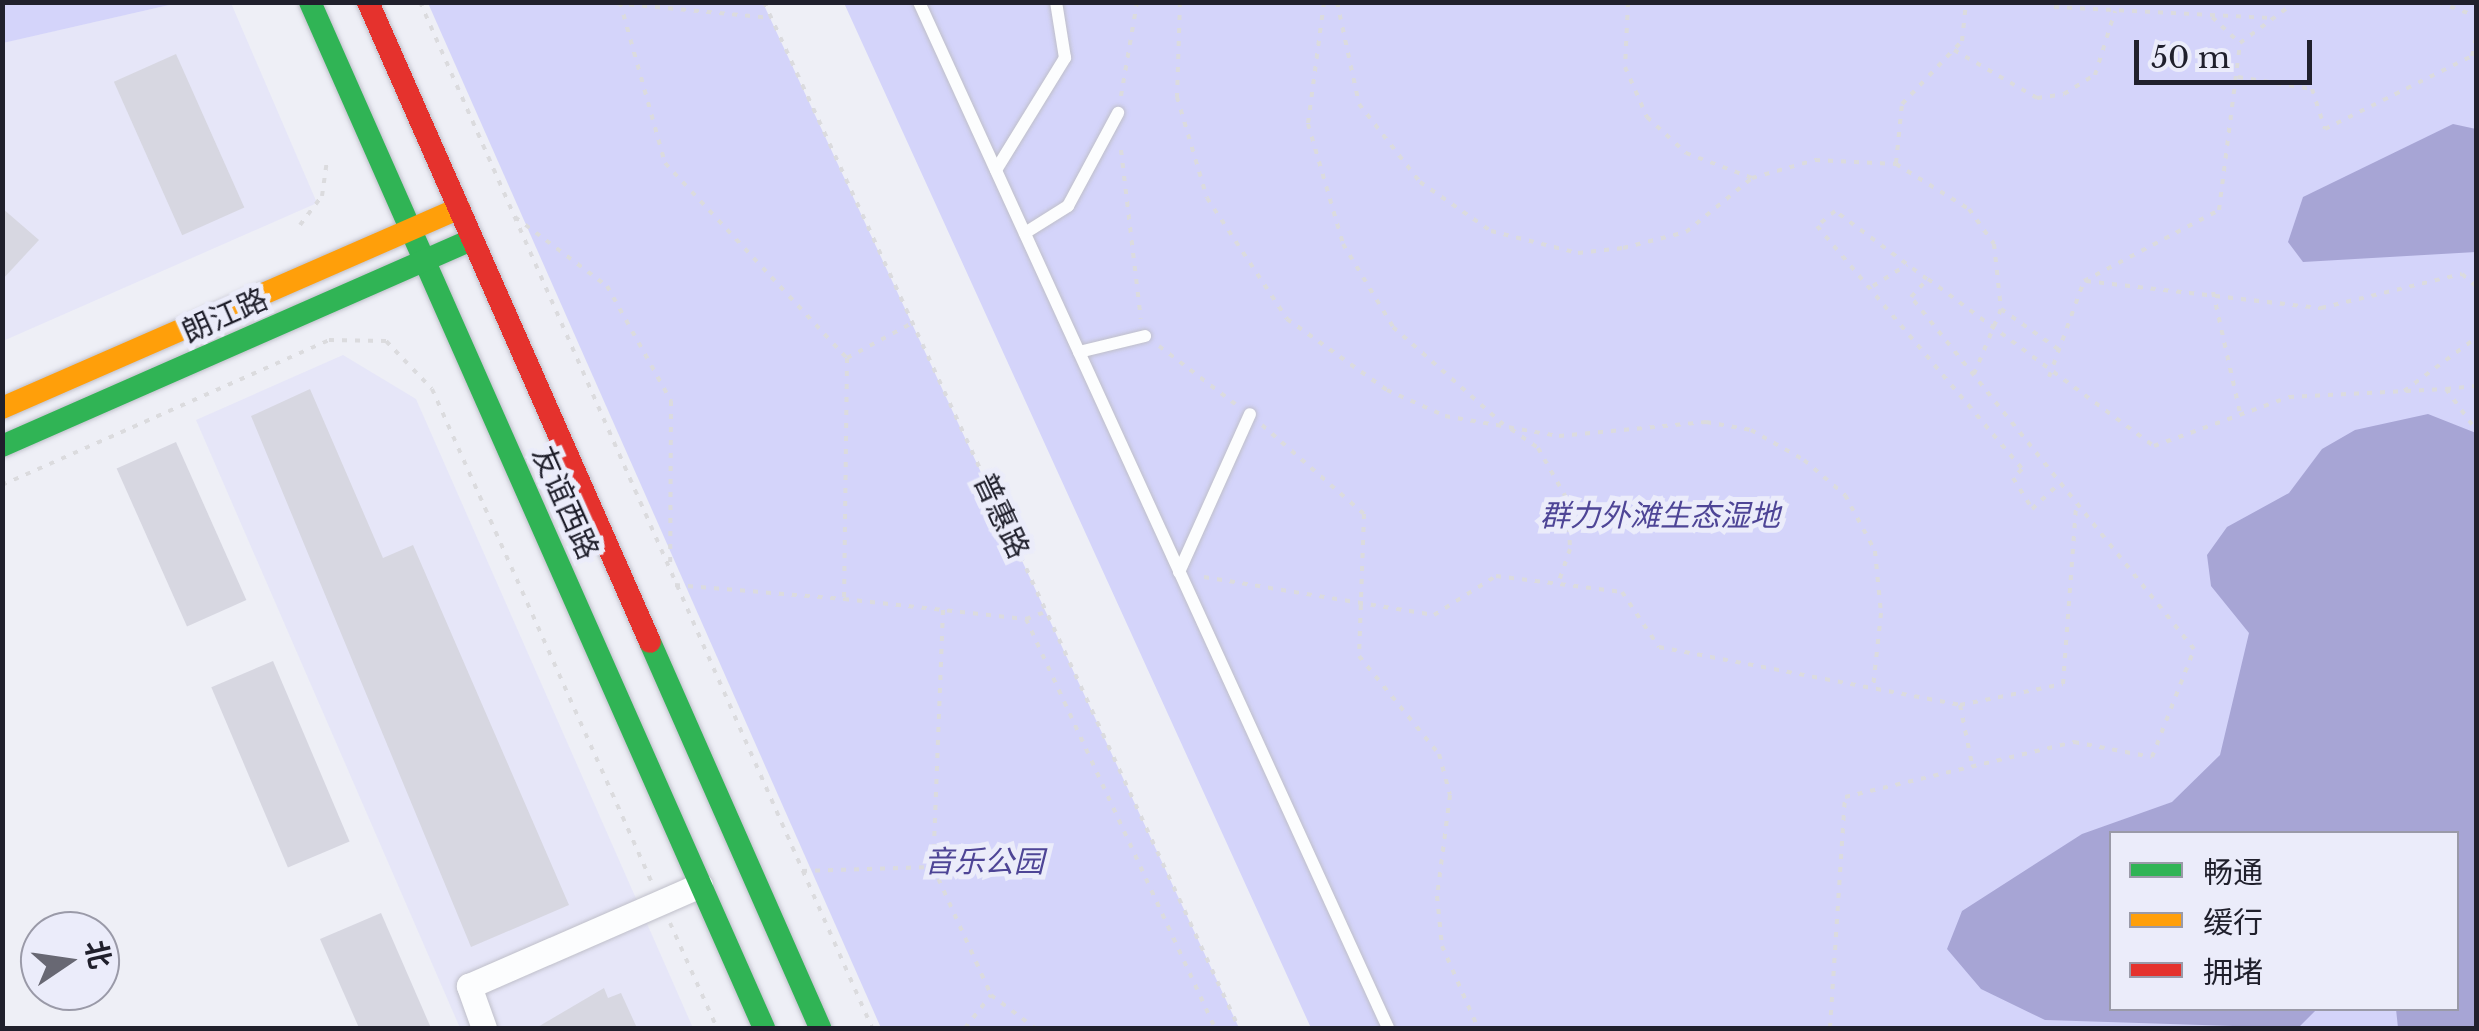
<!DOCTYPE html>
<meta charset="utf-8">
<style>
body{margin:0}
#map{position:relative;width:2479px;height:1031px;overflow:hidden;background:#eeeff6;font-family:"Libre Baskerville","Noto Sans SC",serif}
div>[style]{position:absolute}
.built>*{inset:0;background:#e6e6f8}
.green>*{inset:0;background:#d4d4fa}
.water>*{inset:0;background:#a7a5d5}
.building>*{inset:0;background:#d7d7e1;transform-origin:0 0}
.path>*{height:4px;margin-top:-2px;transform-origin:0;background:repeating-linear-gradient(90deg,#dbdbde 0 5px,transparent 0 13px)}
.roads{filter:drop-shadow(0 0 2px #bfbfc9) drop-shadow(0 0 2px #bfbfc9)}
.lane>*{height:12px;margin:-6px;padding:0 6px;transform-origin:6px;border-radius:6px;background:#fcfdfe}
.street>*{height:25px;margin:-12.5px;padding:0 12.5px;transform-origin:12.5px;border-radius:12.5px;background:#fcfdfe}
.fast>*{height:22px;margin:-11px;padding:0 11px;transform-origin:11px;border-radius:11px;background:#30b455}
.slow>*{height:22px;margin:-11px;padding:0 11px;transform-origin:11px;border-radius:11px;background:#ff9f0a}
.jam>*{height:22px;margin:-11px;padding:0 11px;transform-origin:11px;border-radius:11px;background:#e5322d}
span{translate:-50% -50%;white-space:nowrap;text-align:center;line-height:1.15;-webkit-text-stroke:10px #ebecfa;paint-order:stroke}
.street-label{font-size:30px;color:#20202c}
.park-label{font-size:30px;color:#4e4596;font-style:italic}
.frame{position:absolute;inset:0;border:5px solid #20202c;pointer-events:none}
.legend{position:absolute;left:2109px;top:831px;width:350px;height:180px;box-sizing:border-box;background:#ebecfa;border:2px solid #9a9aa8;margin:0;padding:12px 18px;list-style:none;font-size:30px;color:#20202c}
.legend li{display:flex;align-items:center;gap:20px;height:50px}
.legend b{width:50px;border:2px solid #9a9aa8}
.north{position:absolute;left:20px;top:911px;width:100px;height:100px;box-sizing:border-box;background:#ebecfa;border:2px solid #9a9aa8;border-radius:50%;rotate:77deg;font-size:28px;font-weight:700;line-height:40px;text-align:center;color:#20202c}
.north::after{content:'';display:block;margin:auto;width:35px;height:45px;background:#686873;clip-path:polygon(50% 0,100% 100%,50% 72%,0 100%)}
.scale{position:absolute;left:2134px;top:40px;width:178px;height:45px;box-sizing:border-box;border:5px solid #20202c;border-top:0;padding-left:12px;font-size:30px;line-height:35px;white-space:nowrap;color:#20202c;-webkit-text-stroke:8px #ebecfa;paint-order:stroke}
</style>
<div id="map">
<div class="built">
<div style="clip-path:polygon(178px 3px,231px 3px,317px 203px,3px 341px,2px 43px)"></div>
<div style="clip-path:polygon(343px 355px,416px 399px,693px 1028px,460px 1028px,196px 420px)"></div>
</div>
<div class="green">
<div style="clip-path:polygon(3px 2px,178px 2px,178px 3px,3px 43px)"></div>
<div style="clip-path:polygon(428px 3px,763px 3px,1239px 1028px,881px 1028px)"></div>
<div style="clip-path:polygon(evenodd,844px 3px,2476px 3px,2476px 1028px,1311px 1028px,844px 3px,2112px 834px,2456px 834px,2456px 1008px,2112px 1008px,2112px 834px)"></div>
</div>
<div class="water">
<div style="clip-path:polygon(2453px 124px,2476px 129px,2476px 252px,2303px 262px,2288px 242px,2303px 197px)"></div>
<div style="clip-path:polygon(2428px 414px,2476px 433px,2476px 1028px,2398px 1028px,2396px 1009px,2456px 1008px,2456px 834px,2112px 834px,2112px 1008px,2317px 1009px,2298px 1028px,2045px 1020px,1981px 989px,1947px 949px,1962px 911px,2082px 834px,2172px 802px,2220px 755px,2249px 633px,2211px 586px,2207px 555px,2227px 527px,2289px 493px,2322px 449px,2355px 430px)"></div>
</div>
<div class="building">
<div style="left:176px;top:54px;width:168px;height:68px;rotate:66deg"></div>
<div style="clip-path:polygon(2px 208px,39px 240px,2px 280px)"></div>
<div style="clip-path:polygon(310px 389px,383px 558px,413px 545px,569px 905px,471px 947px,251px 416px)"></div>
<div style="left:176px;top:442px;width:173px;height:65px;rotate:66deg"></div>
<div style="left:273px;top:661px;width:196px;height:67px;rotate:67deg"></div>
<div style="clip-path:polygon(381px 913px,431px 1028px,359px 1028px,320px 939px)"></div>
<div style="clip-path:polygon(604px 988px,608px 998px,621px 993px,637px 1028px,536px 1028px)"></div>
</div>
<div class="path">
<div style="left:420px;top:2px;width:1121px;rotate:66.22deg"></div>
<div style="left:603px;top:2px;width:169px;rotate:5.4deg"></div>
<div style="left:620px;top:2px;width:167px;rotate:74.4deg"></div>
<div style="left:665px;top:163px;width:267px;rotate:47deg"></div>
<div style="left:847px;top:358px;width:241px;rotate:90.7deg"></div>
<div style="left:844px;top:599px;width:183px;rotate:6.3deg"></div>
<div style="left:1026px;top:619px;width:451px;rotate:65.2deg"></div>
<div style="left:764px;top:2px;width:1131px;rotate:65.16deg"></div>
<div style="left:1180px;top:2px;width:95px;rotate:91.8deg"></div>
<div style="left:1177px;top:97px;width:105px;rotate:73.5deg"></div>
<div style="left:1207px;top:198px;width:145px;rotate:56.5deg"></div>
<div style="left:1287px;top:319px;width:123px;rotate:35.4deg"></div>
<div style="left:1387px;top:390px;width:64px;rotate:24.1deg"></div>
<div style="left:1445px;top:416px;width:116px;rotate:10deg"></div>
<div style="left:1559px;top:436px;width:148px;rotate:-5.4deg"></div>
<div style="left:1706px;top:422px;width:46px;rotate:10.1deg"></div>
<div style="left:1751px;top:430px;width:61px;rotate:29.5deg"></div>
<div style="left:1804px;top:460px;width:54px;rotate:40.5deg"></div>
<div style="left:1845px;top:495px;width:64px;rotate:61.8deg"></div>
<div style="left:1875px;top:551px;width:62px;rotate:84.5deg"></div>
<div style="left:1881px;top:613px;width:75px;rotate:96.1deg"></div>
<div style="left:1324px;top:2px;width:123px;rotate:97.5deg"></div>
<div style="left:1308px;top:124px;width:125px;rotate:73.7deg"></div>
<div style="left:1343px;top:244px;width:97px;rotate:58.9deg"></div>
<div style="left:1393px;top:327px;width:147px;rotate:41.4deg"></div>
<div style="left:1337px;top:2px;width:104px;rotate:77.8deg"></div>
<div style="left:1359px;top:104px;width:99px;rotate:52deg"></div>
<div style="left:1420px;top:182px;width:86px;rotate:34.6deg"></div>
<div style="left:1491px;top:231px;width:90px;rotate:14.2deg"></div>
<div style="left:1578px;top:253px;width:45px;rotate:-6.3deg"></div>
<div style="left:1623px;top:248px;width:65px;rotate:-14.3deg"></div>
<div style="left:1686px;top:232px;width:85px;rotate:-39.3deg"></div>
<div style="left:1752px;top:178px;width:66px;rotate:-15.9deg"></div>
<div style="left:1815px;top:160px;width:81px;rotate:2.8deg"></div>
<div style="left:1896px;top:164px;width:86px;rotate:31.7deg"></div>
<div style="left:1969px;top:209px;width:43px;rotate:54.5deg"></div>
<div style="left:1994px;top:244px;width:65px;rotate:83.9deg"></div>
<div style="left:1628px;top:2px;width:65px;rotate:92.6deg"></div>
<div style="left:1625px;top:67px;width:55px;rotate:66.3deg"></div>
<div style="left:1647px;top:117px;width:53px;rotate:42.7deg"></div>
<div style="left:1686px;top:153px;width:71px;rotate:20.7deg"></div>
<div style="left:2438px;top:2px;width:40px;rotate:20.2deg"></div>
<div style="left:2054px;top:7px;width:215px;rotate:2.9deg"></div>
<div style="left:2212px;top:17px;width:38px;rotate:43deg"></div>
<div style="left:1954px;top:50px;width:96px;rotate:30deg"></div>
<div style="left:2037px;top:98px;width:27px;rotate:-8deg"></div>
<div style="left:2064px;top:94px;width:36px;rotate:-32deg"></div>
<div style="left:2095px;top:75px;width:67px;rotate:-72.6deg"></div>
<div style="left:2238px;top:77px;width:75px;rotate:9.2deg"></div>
<div style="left:2312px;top:89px;width:42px;rotate:72deg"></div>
<div style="left:2325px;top:129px;width:164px;rotate:-26.4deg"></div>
<div style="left:2472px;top:56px;width:18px;rotate:-77deg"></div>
<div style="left:1121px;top:96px;width:95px;rotate:-80.3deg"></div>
<div style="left:1121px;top:150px;width:170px;rotate:83.3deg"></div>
<div style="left:1896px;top:163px;width:59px;rotate:-84.2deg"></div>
<div style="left:1902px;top:104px;width:87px;rotate:-46.4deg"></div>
<div style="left:1962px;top:41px;width:39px;rotate:-84deg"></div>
<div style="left:515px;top:217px;width:115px;rotate:36.9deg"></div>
<div style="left:607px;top:286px;width:132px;rotate:60.9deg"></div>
<div style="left:671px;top:401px;width:169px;rotate:90.3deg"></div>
<div style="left:300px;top:225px;width:36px;rotate:-53deg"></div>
<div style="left:322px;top:196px;width:35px;rotate:-82deg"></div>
<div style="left:1927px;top:279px;width:114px;rotate:-143.5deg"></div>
<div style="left:1835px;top:211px;width:23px;rotate:140deg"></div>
<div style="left:1817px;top:226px;width:318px;rotate:49.8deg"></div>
<div style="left:2022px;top:469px;width:13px;rotate:135deg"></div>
<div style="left:2013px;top:478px;width:36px;rotate:58deg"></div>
<div style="left:2032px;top:509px;width:37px;rotate:-43deg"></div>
<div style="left:2086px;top:281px;width:237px;rotate:6.6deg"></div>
<div style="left:2321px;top:308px;width:145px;rotate:-13.6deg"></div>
<div style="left:2462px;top:274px;width:18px;rotate:41deg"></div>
<div style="left:1873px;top:286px;width:40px;rotate:-32deg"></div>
<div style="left:2213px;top:292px;width:124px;rotate:77.4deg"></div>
<div style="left:1159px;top:346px;width:96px;rotate:37.3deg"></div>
<div style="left:847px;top:358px;width:74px;rotate:-28.3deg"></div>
<div style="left:1974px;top:374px;width:70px;rotate:-67.4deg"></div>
<div style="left:2001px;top:309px;width:73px;rotate:35deg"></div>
<div style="left:2049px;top:377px;width:102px;rotate:-70deg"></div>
<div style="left:2084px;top:281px;width:153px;rotate:-27.7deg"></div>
<div style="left:2219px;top:210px;width:168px;rotate:-82.8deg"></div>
<div style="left:2240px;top:43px;width:69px;rotate:-36.7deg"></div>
<div style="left:2446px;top:389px;width:30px;rotate:-6deg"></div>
<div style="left:2404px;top:391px;width:89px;rotate:-36.4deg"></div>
<div style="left:1262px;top:425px;width:135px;rotate:41.1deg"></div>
<div style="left:1364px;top:514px;width:142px;rotate:92deg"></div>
<div style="left:1359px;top:656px;width:127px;rotate:50.8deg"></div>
<div style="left:1439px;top:754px;width:42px;rotate:75deg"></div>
<div style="left:1450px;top:795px;width:102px;rotate:97.3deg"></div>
<div style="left:1437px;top:896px;width:50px;rotate:84.3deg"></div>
<div style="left:1442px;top:946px;width:90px;rotate:66.3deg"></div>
<div style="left:1511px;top:429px;width:33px;rotate:35deg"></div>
<div style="left:1538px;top:448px;width:61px;rotate:60.5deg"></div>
<div style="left:1568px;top:501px;width:48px;rotate:87.6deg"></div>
<div style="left:1570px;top:549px;width:37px;rotate:109deg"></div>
<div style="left:2px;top:485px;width:358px;rotate:-23.9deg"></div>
<div style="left:329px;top:340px;width:57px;rotate:1deg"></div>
<div style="left:386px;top:341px;width:66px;rotate:46.2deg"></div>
<div style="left:432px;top:389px;width:541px;rotate:65.99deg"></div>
<div style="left:1204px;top:577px;width:233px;rotate:9.4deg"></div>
<div style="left:1434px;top:615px;width:73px;rotate:-32.2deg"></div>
<div style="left:1496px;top:576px;width:127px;rotate:7.2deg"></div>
<div style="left:1622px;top:592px;width:66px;rotate:56.1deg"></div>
<div style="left:1659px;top:647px;width:307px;rotate:10.9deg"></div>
<div style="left:1960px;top:705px;width:105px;rotate:-11.5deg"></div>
<div style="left:2063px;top:684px;width:178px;rotate:-85.8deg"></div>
<div style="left:675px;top:585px;width:170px;rotate:4.7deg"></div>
<div style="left:943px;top:610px;width:257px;rotate:92.2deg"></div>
<div style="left:933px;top:867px;width:141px;rotate:65.6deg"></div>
<div style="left:991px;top:995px;width:55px;rotate:36.9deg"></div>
<div style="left:1026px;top:619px;width:20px;rotate:-20deg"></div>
<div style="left:1960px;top:705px;width:60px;rotate:78.5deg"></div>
<div style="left:802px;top:871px;width:131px;rotate:-1.7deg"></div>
<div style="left:670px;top:923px;width:115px;rotate:65.9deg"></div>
<div style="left:965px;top:1028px;width:42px;rotate:-51.8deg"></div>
<div style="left:1830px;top:1028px;width:231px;rotate:-86.3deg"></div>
<div style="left:1845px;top:797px;width:236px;rotate:-13.5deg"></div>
<div style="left:2074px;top:742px;width:79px;rotate:10.9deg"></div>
<div style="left:2152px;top:757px;width:116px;rotate:-68.7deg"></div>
<div style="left:2194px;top:649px;width:452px;rotate:-128.8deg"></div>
<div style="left:1911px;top:297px;width:25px;rotate:-47deg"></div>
<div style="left:1928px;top:279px;width:281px;rotate:36.5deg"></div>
<div style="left:2154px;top:446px;width:144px;rotate:-19.9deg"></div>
<div style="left:2289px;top:397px;width:157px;rotate:-2.9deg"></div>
<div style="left:2446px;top:389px;width:51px;rotate:53.8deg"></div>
</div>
<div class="roads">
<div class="lane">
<div style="left:919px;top:2px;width:1128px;rotate:65.43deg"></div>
<div style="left:996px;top:170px;width:132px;rotate:-58.4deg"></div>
<div style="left:1065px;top:58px;width:57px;rotate:-99.1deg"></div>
<div style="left:1025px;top:233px;width:51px;rotate:-32.1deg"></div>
<div style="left:1068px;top:206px;width:106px;rotate:-61.7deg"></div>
<div style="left:1079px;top:352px;width:68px;rotate:-13.6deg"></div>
<div style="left:1179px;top:572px;width:173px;rotate:-65.8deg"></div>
</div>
<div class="street">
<div style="left:484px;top:1028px;width:45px;rotate:-109.7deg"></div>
<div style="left:469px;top:986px;width:252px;rotate:-23.6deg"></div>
</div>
<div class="fast">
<div style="left:310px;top:2px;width:1122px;rotate:66.13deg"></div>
<div style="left:2px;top:446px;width:512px;rotate:-23.71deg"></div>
<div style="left:650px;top:642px;width:422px;rotate:66.2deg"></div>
</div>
<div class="slow">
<div style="left:2px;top:408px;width:499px;rotate:-23.6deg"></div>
</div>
<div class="jam">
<div style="left:368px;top:2px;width:699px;rotate:66.22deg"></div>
</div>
</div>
<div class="street-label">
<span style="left:225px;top:316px;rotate:-24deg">朗江路</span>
<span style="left:565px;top:503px;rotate:66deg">友谊西路</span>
<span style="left:1001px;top:516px;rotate:65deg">普惠路</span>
</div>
<div class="park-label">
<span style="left:1660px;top:516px">群力外滩生态湿地</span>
<span style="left:984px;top:862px">音乐公园</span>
</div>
<div class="frame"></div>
<ul class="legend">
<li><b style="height:12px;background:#30b455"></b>畅通</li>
<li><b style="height:12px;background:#ff9f0a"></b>缓行</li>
<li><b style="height:12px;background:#e5322d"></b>拥堵</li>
</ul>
<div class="north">北</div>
<div class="scale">50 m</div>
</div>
